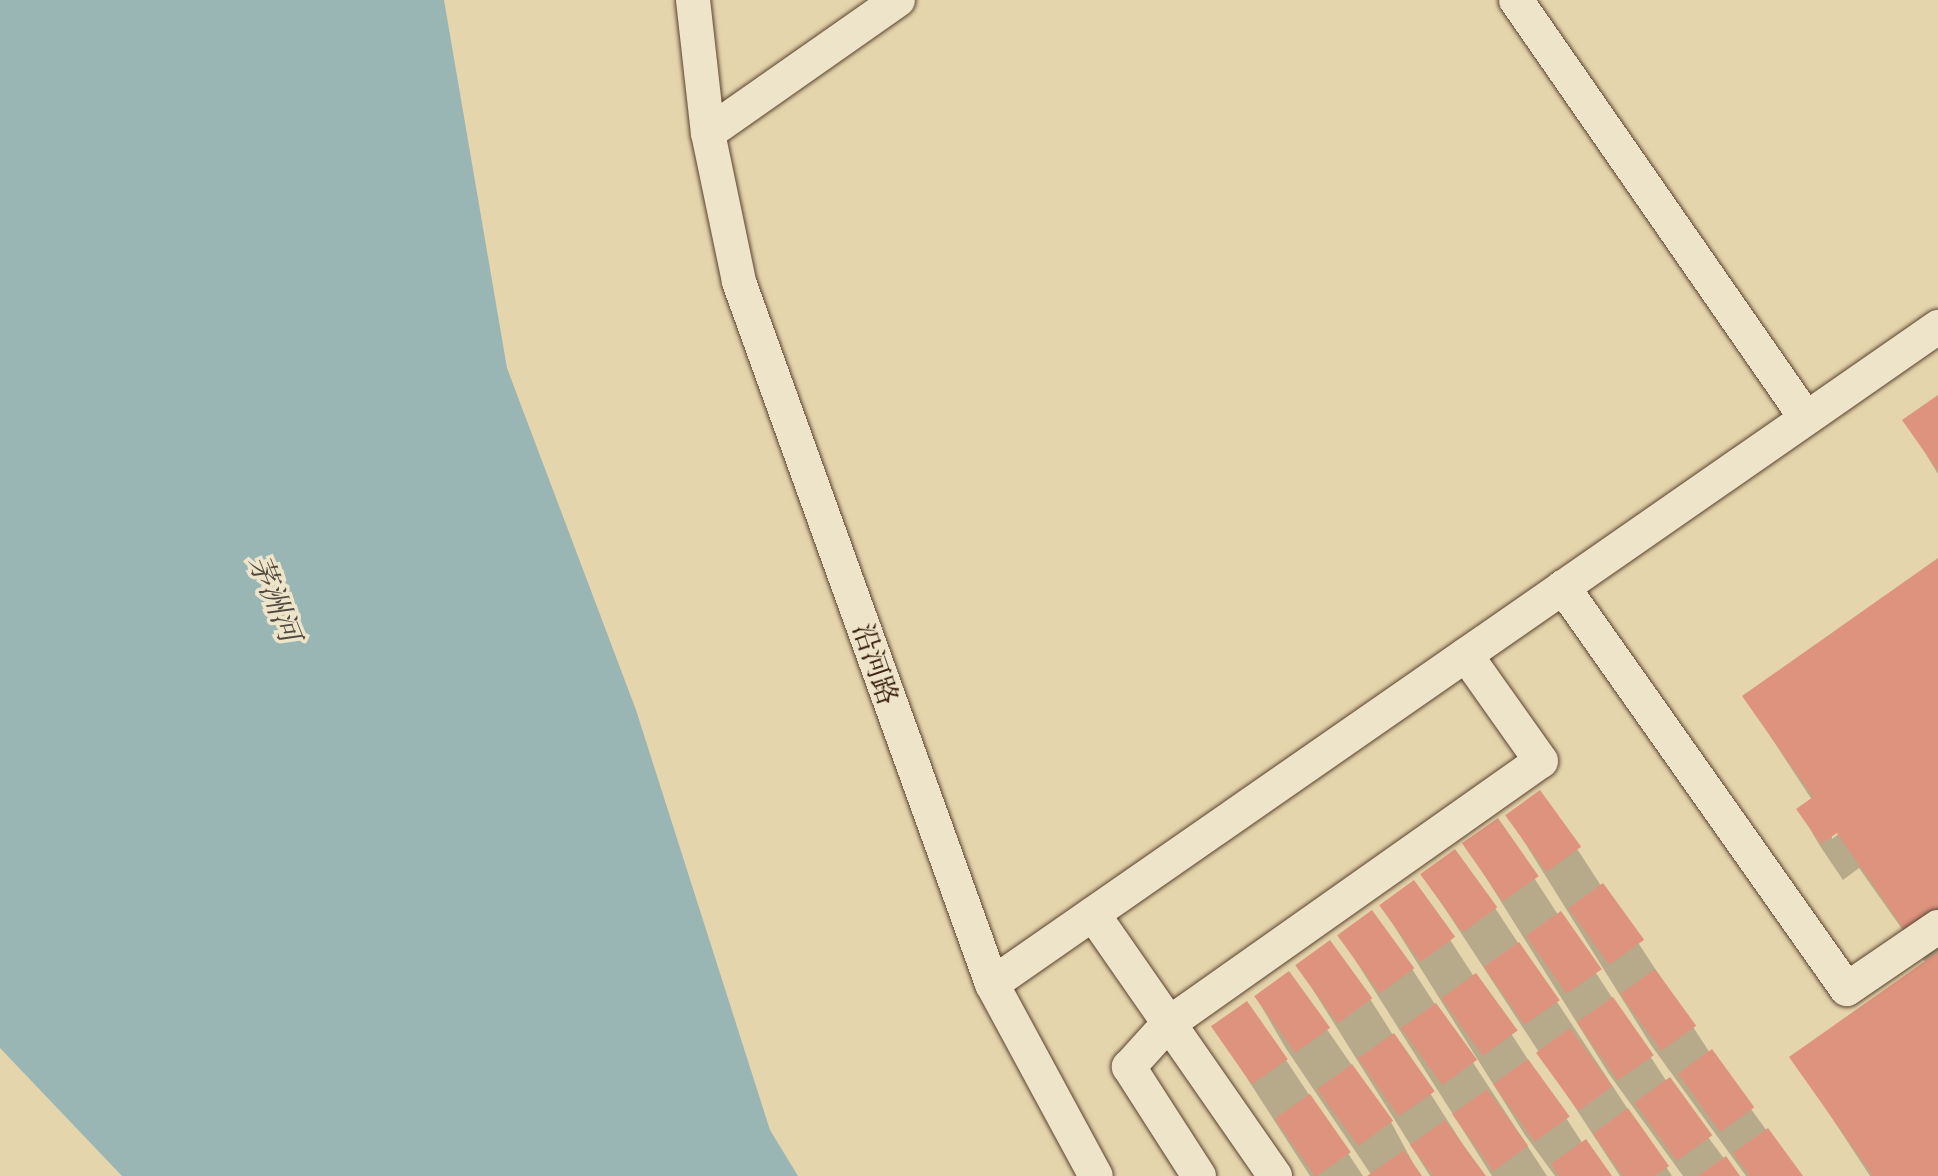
<!DOCTYPE html>
<meta charset="utf-8">
<style>
body{margin:0}
#map{position:relative;width:1938px;height:1176px;overflow:hidden;background:#e5d5ad;font-family:"Gentium Book Plus","Noto Serif SC",serif}
div>[style]{position:absolute}
.water>*{inset:0;background:#99b6b4}
.shadow>*{inset:0;background:#0003}
.building>*{inset:0;background:#de937e;transform-origin:0 0}
.roads{filter:drop-shadow(0 0 2px #5a432e) drop-shadow(0 0 2px #5a432e)}
.minor>*{height:34px;margin:-17px;padding:0 17px;transform-origin:17px;border-radius:17px;background:#eee4ca}
span{translate:-50% -50%;white-space:nowrap;text-align:center;line-height:1.15;-webkit-text-stroke:7px #eee4ca;paint-order:stroke}
.street-label{font-size:28px;color:#2c1203}
.water-label{font-size:30px;color:#524b41;font-style:italic}
</style>
<div id="map">
<div class="water">
<div style="clip-path:polygon(0 0,444px 0,507px 368px,636px 710px,770px 1130px,798px 1176px,122px 1176px,0 1048px)"></div>
</div>
<div class="shadow">
<div style="clip-path:polygon(1938px 397px,1938px 474px,1905px 420px)"></div>
<div style="clip-path:polygon(evenodd,1938px 561px,1938px 1176px,1870px 1176px,1792px 1057px,1926px 963px,1859px 868px,1843px 880px,1820px 846px,1799px 810px,1812px 800px,1744px 696px,1938px 561px,1846px 828px,1832px 839px,1832px 834px,1846px 828px)"></div>
<div style="clip-path:polygon(1540px 792px,1710px 1053px,1800px 1176px,1746px 1176px,1651px 1045px,1508px 816px)"></div>
<div style="clip-path:polygon(1497px 821px,1667px 1082px,1737px 1176px,1683px 1176px,1609px 1074px,1465px 844px)"></div>
<div style="clip-path:polygon(1423px 875px,1495px 908px,1672px 1176px,1620px 1176px)"></div>
<div style="clip-path:polygon(1413px 883px,1583px 1144px,1610px 1176px,1555px 1176px,1525px 1135px,1381px 905px)"></div>
<div style="clip-path:polygon(1340px 936px,1412px 969px,1547px 1176px,1492px 1176px)"></div>
<div style="clip-path:polygon(1298px 966px,1370px 999px,1483px 1176px,1430px 1176px)"></div>
<div style="clip-path:polygon(1288px 973px,1391px 1122px,1420px 1176px,1372px 1176px,1285px 1047px,1256px 997px)"></div>
<div style="clip-path:polygon(1214px 1027px,1286px 1060px,1363px 1176px,1310px 1176px)"></div>
</div>
<div class="building">
<div style="clip-path:polygon(1938px 395px,1938px 471px,1902px 420px)"></div>
<div style="clip-path:polygon(1938px 558px,1938px 908px,1905px 931px,1837px 833px,1821px 844px,1796px 809px,1813px 797px,1742px 696px)"></div>
<div style="left:1540px;top:790px;width:70px;height:43px;rotate:54deg"></div>
<div style="left:1498px;top:818px;width:71px;height:44px;rotate:55deg"></div>
<div style="left:1455px;top:849px;width:72px;height:43px;rotate:54deg"></div>
<div style="left:1414px;top:880px;width:70px;height:43px;rotate:54deg"></div>
<div style="left:1603px;top:883px;width:70px;height:43px;rotate:54deg"></div>
<div style="left:1372px;top:910px;width:72px;height:43px;rotate:54deg"></div>
<div style="left:1561px;top:911px;width:71px;height:43px;rotate:55deg"></div>
<div style="left:1330px;top:940px;width:72px;height:43px;rotate:54deg"></div>
<div style="left:1519px;top:942px;width:71px;height:43px;rotate:55deg"></div>
<div style="clip-path:polygon(1938px 952px,1938px 1176px,1873px 1176px,1789px 1057px)"></div>
<div style="left:1655px;top:969px;width:70px;height:43px;rotate:54deg"></div>
<div style="left:1289px;top:971px;width:70px;height:43px;rotate:54deg"></div>
<div style="left:1476px;top:973px;width:71px;height:43px;rotate:54deg"></div>
<div style="left:1613px;top:997px;width:71px;height:44px;rotate:55deg"></div>
<div style="left:1247px;top:1001px;width:71px;height:44px;rotate:55deg"></div>
<div style="left:1436px;top:1003px;width:70px;height:43px;rotate:54deg"></div>
<div style="left:1570px;top:1028px;width:72px;height:42px;rotate:54deg"></div>
<div style="left:1394px;top:1033px;width:71px;height:44px;rotate:55deg"></div>
<div style="left:1712px;top:1049px;width:72px;height:42px;rotate:54deg"></div>
<div style="left:1528px;top:1059px;width:71px;height:43px;rotate:54deg"></div>
<div style="left:1352px;top:1064px;width:70px;height:43px;rotate:54deg"></div>
<div style="left:1670px;top:1077px;width:72px;height:44px;rotate:54deg"></div>
<div style="left:1487px;top:1089px;width:70px;height:43px;rotate:54deg"></div>
<div style="left:1310px;top:1094px;width:71px;height:43px;rotate:55deg"></div>
<div style="clip-path:polygon(1628px 1108px,1669px 1166px,1655px 1176px,1623px 1176px,1593px 1134px)"></div>
<div style="clip-path:polygon(1445px 1120px,1486px 1176px,1433px 1176px,1410px 1145px)"></div>
<div style="clip-path:polygon(1768px 1128px,1803px 1176px,1750px 1176px,1733px 1153px)"></div>
<div style="clip-path:polygon(1586px 1139px,1612px 1176px,1559px 1176px,1551px 1164px)"></div>
<div style="clip-path:polygon(1404px 1150px,1422px 1176px,1367px 1176px)"></div>
<div style="clip-path:polygon(1726px 1156px,1740px 1176px,1698px 1176px)"></div>
</div>
<div class="roads">
<div class="minor">
<div style="left:693px;top:0;width:134px;rotate:83.6deg"></div>
<div style="left:708px;top:133px;width:152px;rotate:78.2deg"></div>
<div style="left:739px;top:282px;width:746px;rotate:70.18deg"></div>
<div style="left:992px;top:984px;width:218px;rotate:61.6deg"></div>
<div style="left:1516px;top:0;width:509px;rotate:55.25deg"></div>
<div style="left:708px;top:133px;width:232px;rotate:-35deg"></div>
<div style="left:1563px;top:587px;width:492px;rotate:54.8deg"></div>
<div style="left:1847px;top:989px;width:110px;rotate:-34.3deg"></div>
<div style="left:1093px;top:914px;width:319px;rotate:55.2deg"></div>
<div style="left:992px;top:984px;width:1152px;rotate:-34.78deg"></div>
<div style="left:1199px;top:1176px;width:130px;rotate:-122.7deg"></div>
<div style="left:1129px;top:1067px;width:58px;rotate:-47.8deg"></div>
<div style="left:1168px;top:1024px;width:456px;rotate:-35.2deg"></div>
<div style="left:1541px;top:761px;width:130px;rotate:-125.3deg"></div>
</div>
</div>
<div class="street-label">
<span style="left:876px;top:664px;rotate:71deg">沿河路</span>
</div>
<div class="water-label">
<span style="left:275px;top:598px;rotate:68deg">茅洲河</span>
</div>
</div>
